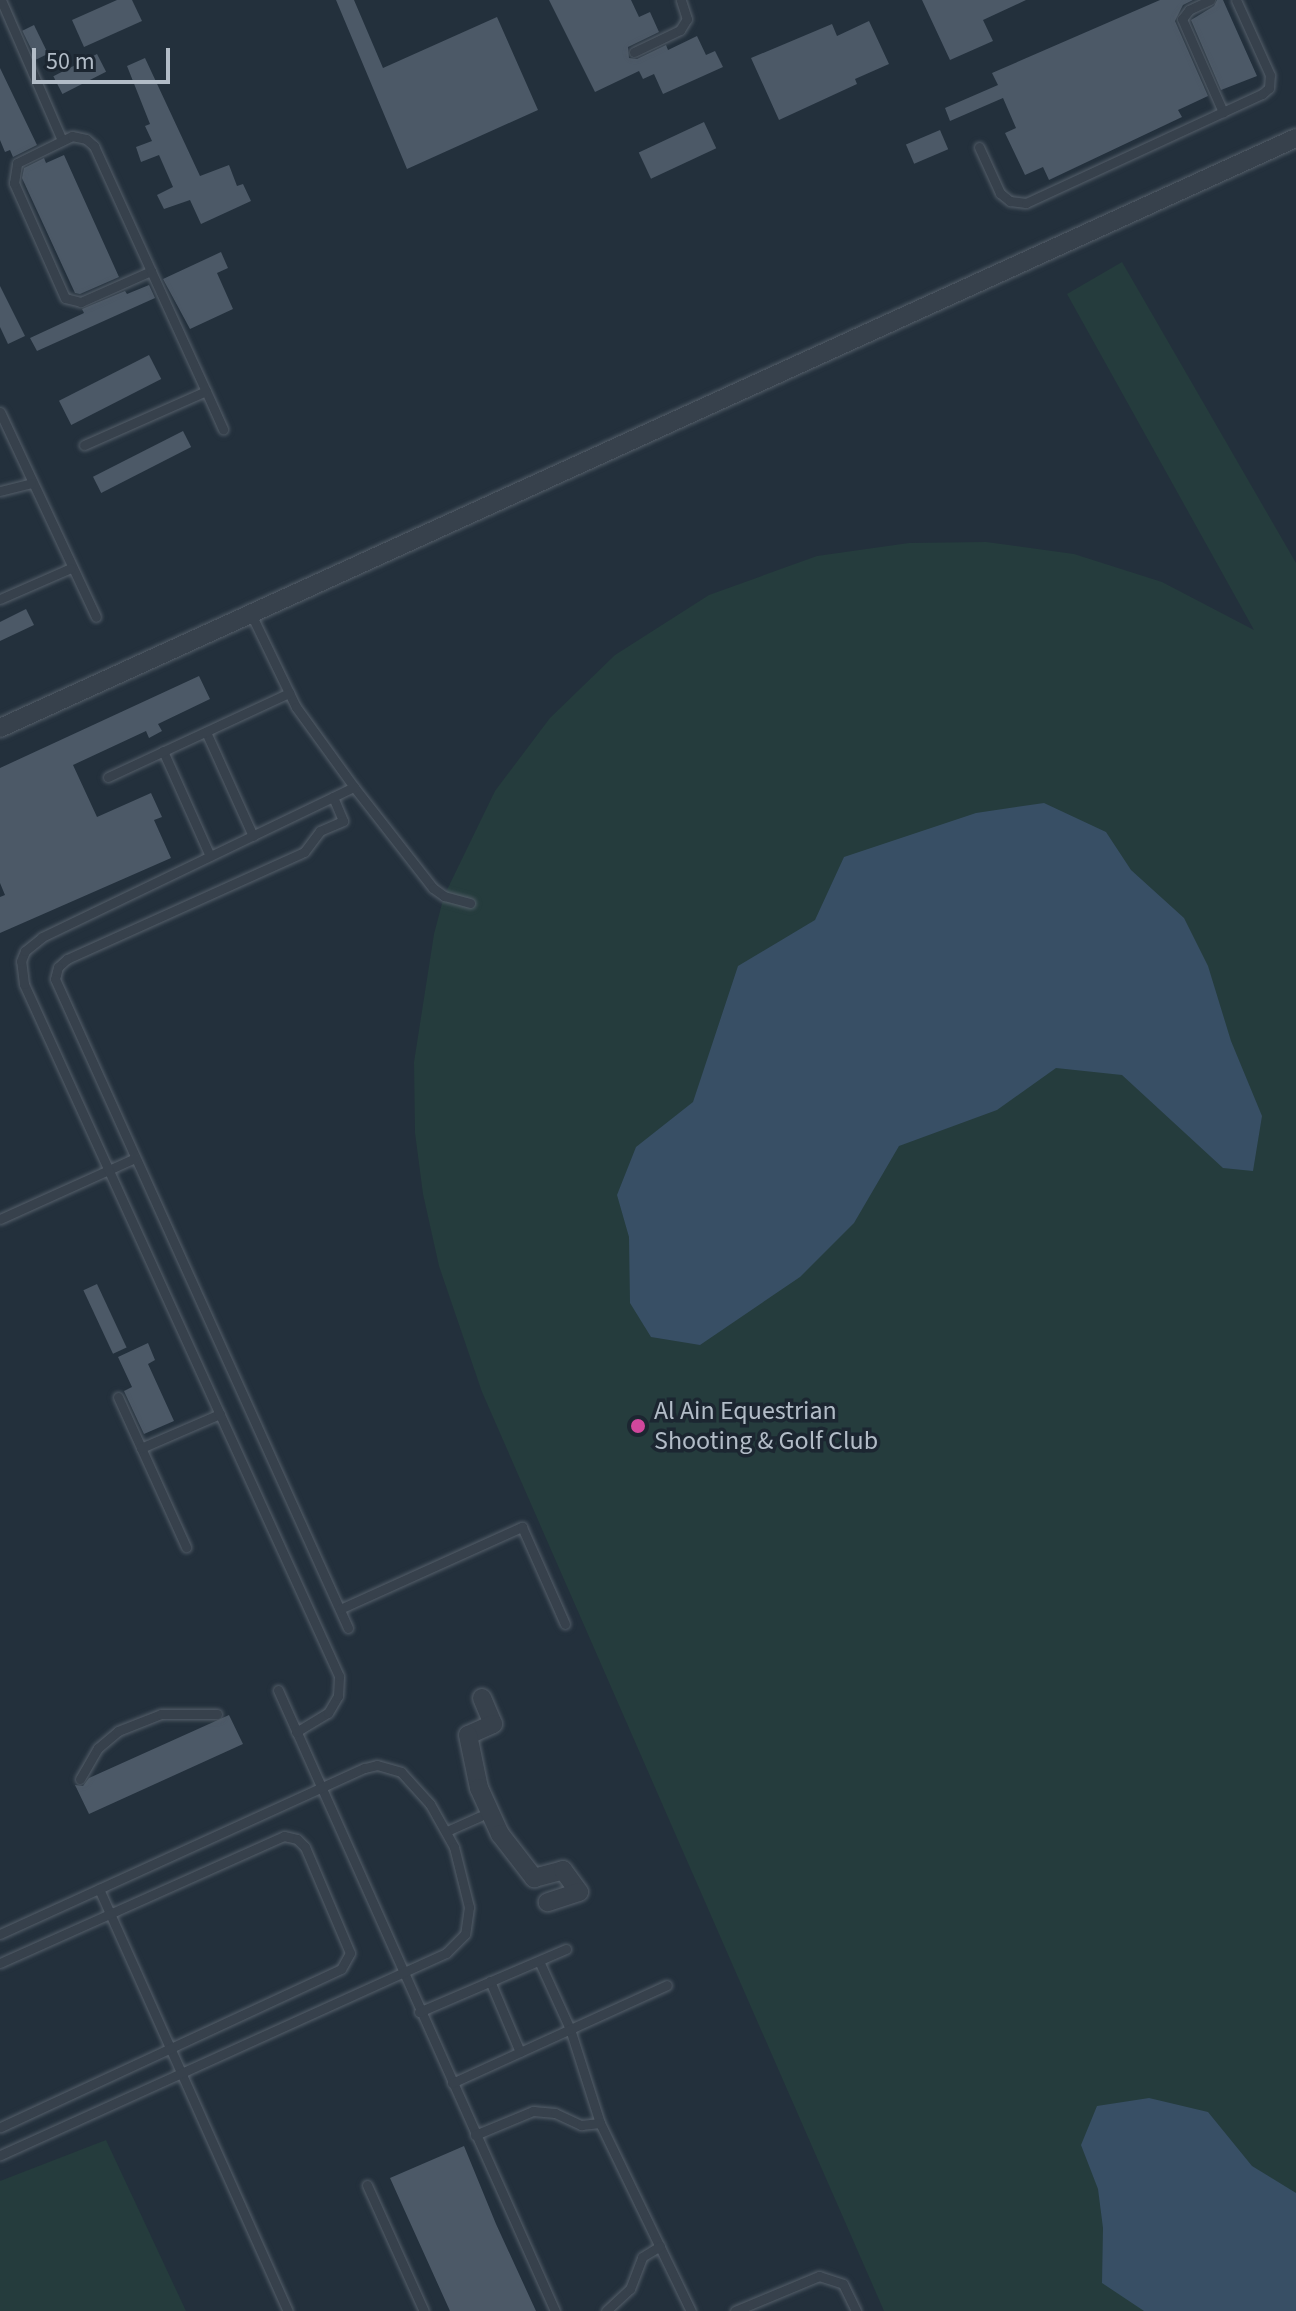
<!DOCTYPE html>
<style>
body{margin:0}
#map{position:relative;width:1296px;height:2311px;overflow:hidden;background:#23303c;font-family:"Source Sans 3",sans-serif}
div>[style]{position:absolute}
.green>*{inset:0;background:#253c3d}
.water>*{inset:0;background:#384f65}
.building>*{inset:0;background:#4c5967;transform-origin:0 0}
.roads{filter:drop-shadow(0 0 2px #555f6a) drop-shadow(0 0 2px #555f6a)}
.lane>*{height:9px;margin:-4.5px;padding:0 4.5px;transform-origin:4.5px;border-radius:4.5px;background:#37414c}
.street>*{height:18px;margin:-9px;padding:0 9px;transform-origin:9px;border-radius:9px;background:#37414c}
.dots>*{width:22px;height:22px;translate:-50% -50%;box-sizing:border-box;border:4px solid #1c2631;border-radius:50%}
span{translate:-50% -50%;white-space:nowrap;text-align:center;line-height:1.15;-webkit-text-stroke:7px #1c2631;paint-order:stroke}
.poi-label{font-size:26px;color:#b2bcc7}
.left{translate:0 -50%;text-align:left}
.scale{position:absolute;left:32px;top:48px;width:138px;height:36px;box-sizing:border-box;border:4px solid #b2bcc7;border-top:0;padding-left:10px;font-size:24px;line-height:28px;white-space:nowrap;color:#b2bcc7;-webkit-text-stroke:6px #1c2631;paint-order:stroke}
</style>
<div id="map">
<div class="green">
<div style="clip-path:polygon(1122px 262px,1296px 563px,1296px 2311px,884px 2311px,482px 1392px,439px 1266px,423px 1194px,415px 1133px,414px 1062px,434px 934px,444px 896px,495px 791px,550px 718px,615px 655px,709px 595px,817px 556px,909px 543px,986px 542px,1074px 554px,1162px 582px,1254px 630px,1067px 294px)"></div>
<div style="clip-path:polygon(106px 2140px,186px 2311px,0 2311px,0 2181px)"></div>
</div>
<div class="water">
<div style="clip-path:polygon(1044px 803px,1106px 832px,1131px 870px,1184px 918px,1208px 966px,1231px 1041px,1262px 1116px,1253px 1171px,1223px 1168px,1122px 1075px,1056px 1068px,997px 1110px,899px 1146px,854px 1223px,800px 1277px,700px 1345px,651px 1337px,630px 1303px,629px 1237px,617px 1195px,636px 1147px,693px 1102px,738px 966px,815px 920px,844px 857px,976px 813px)"></div>
<div style="clip-path:polygon(1149px 2098px,1208px 2112px,1252px 2166px,1296px 2193px,1296px 2311px,1144px 2311px,1102px 2283px,1103px 2228px,1098px 2189px,1081px 2145px,1097px 2106px)"></div>
</div>
<div class="building">
<div style="clip-path:polygon(117px 0,132px 0,142px 21px,84px 47px,72px 20px)"></div>
<div style="clip-path:polygon(336px 0,354px 0,383px 68px,497px 17px,538px 110px,407px 169px)"></div>
<div style="clip-path:polygon(549px 0,631px 0,639px 17px,650px 12px,659px 32px,628px 47px,629px 58px,637px 59px,666px 45px,668px 50px,697px 36px,706px 55px,715px 51px,723px 67px,663px 94px,654px 74px,643px 79px,639px 71px,595px 92px)"></div>
<div style="clip-path:polygon(922px 0,1026px 0,983px 20px,993px 41px,950px 60px)"></div>
<div style="clip-path:polygon(1160px 0,1193px 0,1183px 5px,1175px 21px,1208px 96px,1178px 110px,1182px 117px,1049px 180px,1043px 167px,1025px 175px,1005px 133px,1016px 128px,1003px 98px,950px 121px,945px 108px,998px 85px,992px 73px)"></div>
<div style="clip-path:polygon(1217px 0,1223px 0,1257px 76px,1221px 90px,1191px 20px,1214px 6px)"></div>
<div style="clip-path:polygon(869px 21px,889px 64px,855px 79px,857px 84px,779px 120px,751px 58px,832px 24px,837px 36px)"></div>
<div style="left:34px;top:25px;width:32px;height:13px;rotate:64deg"></div>
<div style="left:97px;top:54px;width:20px;height:49px;rotate:63deg"></div>
<div style="clip-path:polygon(145px 58px,200px 176px,229px 165px,237px 186px,243px 184px,251px 201px,201px 224px,190px 200px,164px 209px,157px 195px,173px 187px,159px 155px,141px 162px,136px 147px,152px 141px,145px 126px,150px 124px,127px 66px)"></div>
<div style="clip-path:polygon(0 68px,37px 145px,13px 157px,10px 150px,5px 152px,0 140px)"></div>
<div style="left:704px;top:122px;width:29px;height:72px;rotate:65deg"></div>
<div style="left:940px;top:130px;width:21px;height:37px;rotate:67deg"></div>
<div style="clip-path:polygon(64px 155px,119px 277px,80px 294px,75px 293px,22px 178px,24px 168px,44px 158px,46px 163px)"></div>
<div style="clip-path:polygon(221px 252px,228px 268px,217px 273px,233px 309px,190px 329px,163px 279px)"></div>
<div style="clip-path:polygon(149px 285px,155px 298px,37px 351px,30px 338px,84px 313px,82px 309px,125px 291px,127px 294px)"></div>
<div style="clip-path:polygon(0 286px,25px 336px,8px 344px,0 327px)"></div>
<div style="left:149px;top:355px;width:27px;height:101px;rotate:63deg"></div>
<div style="left:183px;top:431px;width:18px;height:101px;rotate:63deg"></div>
<div style="clip-path:polygon(26px 609px,34px 625px,0 641px,0 622px)"></div>
<div style="clip-path:polygon(199px 676px,210px 699px,158px 724px,162px 731px,149px 738px,146px 731px,73px 765px,97px 817px,151px 793px,162px 817px,154px 820px,171px 858px,0 933px,0 897px,5px 895px,0 883px,0 768px)"></div>
<div style="left:97px;top:1284px;width:70px;height:15px;rotate:65deg"></div>
<div style="clip-path:polygon(148px 1343px,155px 1360px,148px 1364px,174px 1421px,144px 1434px,124px 1391px,132px 1387px,118px 1357px)"></div>
<div style="clip-path:polygon(229px 1715px,243px 1744px,89px 1814px,75px 1785px,83px 1786px,89px 1778px)"></div>
<div style="clip-path:polygon(464px 2146px,496px 2224px,536px 2311px,450px 2311px,403px 2207px,390px 2178px)"></div>
</div>
<div class="roads">
<div class="lane">
<div style="left:1px;top:0;width:153px;rotate:66.5deg"></div>
<div style="left:1210px;top:0;width:23px;rotate:155deg"></div>
<div style="left:1189px;top:10px;width:11px;rotate:128deg"></div>
<div style="left:1182px;top:19px;width:102px;rotate:66.2deg"></div>
<div style="left:634px;top:52px;width:51px;rotate:-25.6deg"></div>
<div style="left:680px;top:30px;width:13px;rotate:-58deg"></div>
<div style="left:687px;top:19px;width:20px;rotate:-108deg"></div>
<div style="left:979px;top:147px;width:51px;rotate:65.5deg"></div>
<div style="left:1000px;top:193px;width:13px;rotate:39deg"></div>
<div style="left:1010px;top:201px;width:16px;rotate:7deg"></div>
<div style="left:1026px;top:203px;width:260px;rotate:-24.8deg"></div>
<div style="left:1262px;top:94px;width:9px;rotate:-41deg"></div>
<div style="left:1269px;top:88px;width:13px;rotate:-86deg"></div>
<div style="left:1270px;top:75px;width:82px;rotate:-114.4deg"></div>
<div style="left:151px;top:271px;width:77px;rotate:156.1deg"></div>
<div style="left:81px;top:302px;width:16px;rotate:-166deg"></div>
<div style="left:65px;top:298px;width:126px;rotate:-113.9deg"></div>
<div style="left:14px;top:183px;width:20px;rotate:-81deg"></div>
<div style="left:17px;top:163px;width:61px;rotate:-26.1deg"></div>
<div style="left:72px;top:136px;width:14px;rotate:12deg"></div>
<div style="left:86px;top:139px;width:11px;rotate:41deg"></div>
<div style="left:94px;top:146px;width:137px;rotate:65.5deg"></div>
<div style="left:151px;top:271px;width:132px;rotate:65.4deg"></div>
<div style="left:206px;top:391px;width:42px;rotate:65.9deg"></div>
<div style="left:0;top:412px;width:226px;rotate:64.9deg"></div>
<div style="left:84px;top:445px;width:133px;rotate:-23.9deg"></div>
<div style="left:0;top:491px;width:32px;rotate:-14deg"></div>
<div style="left:0;top:599px;width:77px;rotate:-23.6deg"></div>
<div style="left:251px;top:614px;width:103px;rotate:64.2deg"></div>
<div style="left:296px;top:707px;width:99px;rotate:54.1deg"></div>
<div style="left:354px;top:787px;width:128px;rotate:52deg"></div>
<div style="left:433px;top:888px;width:14px;rotate:36deg"></div>
<div style="left:444px;top:896px;width:27px;rotate:15deg"></div>
<div style="left:206px;top:732px;width:114px;rotate:65.7deg"></div>
<div style="left:163px;top:751px;width:115px;rotate:65.9deg"></div>
<div style="left:108px;top:777px;width:200px;rotate:-24.9deg"></div>
<div style="left:333px;top:797px;width:26px;rotate:67deg"></div>
<div style="left:343px;top:821px;width:25px;rotate:157deg"></div>
<div style="left:320px;top:831px;width:26px;rotate:127deg"></div>
<div style="left:304px;top:852px;width:260px;rotate:155.7deg"></div>
<div style="left:67px;top:959px;width:12px;rotate:138deg"></div>
<div style="left:58px;top:967px;width:12px;rotate:104deg"></div>
<div style="left:55px;top:979px;width:712px;rotate:65.7deg"></div>
<div style="left:0;top:1219px;width:148px;rotate:-24.3deg"></div>
<div style="left:118px;top:1397px;width:165px;rotate:65.6deg"></div>
<div style="left:141px;top:1448px;width:86px;rotate:-23.3deg"></div>
<div style="left:340px;top:1609px;width:200px;rotate:-24.3deg"></div>
<div style="left:522px;top:1527px;width:106px;rotate:66.1deg"></div>
<div style="left:278px;top:1690px;width:680px;rotate:65.96deg"></div>
<div style="left:296px;top:1732px;width:37px;rotate:-31deg"></div>
<div style="left:328px;top:1713px;width:20px;rotate:-60deg"></div>
<div style="left:338px;top:1696px;width:20px;rotate:-87deg"></div>
<div style="left:339px;top:1676px;width:760px;rotate:-114.48deg"></div>
<div style="left:24px;top:984px;width:23px;rotate:-97deg"></div>
<div style="left:21px;top:961px;width:11px;rotate:-68deg"></div>
<div style="left:25px;top:951px;width:22px;rotate:-39deg"></div>
<div style="left:42px;top:937px;width:346px;rotate:-25.7deg"></div>
<div style="left:80px;top:1779px;width:36px;rotate:-60deg"></div>
<div style="left:98px;top:1748px;width:26px;rotate:-40deg"></div>
<div style="left:118px;top:1731px;width:46px;rotate:-21.6deg"></div>
<div style="left:161px;top:1714px;width:56px"></div>
<div style="left:447px;top:1831px;width:36px;rotate:-24deg"></div>
<div style="left:99px;top:1889px;width:462px;rotate:65.9deg"></div>
<div style="left:0;top:1934px;width:401px;rotate:-24.5deg"></div>
<div style="left:365px;top:1768px;width:12px;rotate:-14deg"></div>
<div style="left:377px;top:1765px;width:25px;rotate:16deg"></div>
<div style="left:401px;top:1772px;width:43px;rotate:47.8deg"></div>
<div style="left:430px;top:1804px;width:49px;rotate:60.8deg"></div>
<div style="left:454px;top:1847px;width:62px;rotate:76deg"></div>
<div style="left:469px;top:1907px;width:27px;rotate:98deg"></div>
<div style="left:465px;top:1934px;width:27px;rotate:135deg"></div>
<div style="left:446px;top:1953px;width:490px;rotate:155.6deg"></div>
<div style="left:539px;top:1961px;width:75px;rotate:65.5deg"></div>
<div style="left:570px;top:2029px;width:99px;rotate:72.3deg"></div>
<div style="left:600px;top:2123px;width:209px;rotate:64.2deg"></div>
<div style="left:0;top:1963px;width:311px;rotate:-24.1deg"></div>
<div style="left:284px;top:1836px;width:13px;rotate:13deg"></div>
<div style="left:297px;top:1839px;width:11px;rotate:45deg"></div>
<div style="left:305px;top:1847px;width:115px;rotate:67deg"></div>
<div style="left:350px;top:1953px;width:18px;rotate:119deg"></div>
<div style="left:341px;top:1969px;width:376px;rotate:155.1deg"></div>
<div style="left:490px;top:1981px;width:77px;rotate:67.1deg"></div>
<div style="left:419px;top:2012px;width:160px;rotate:-23.2deg"></div>
<div style="left:452px;top:2083px;width:236px;rotate:-24.5deg"></div>
<div style="left:475px;top:2135px;width:63px;rotate:-22.5deg"></div>
<div style="left:533px;top:2111px;width:22px;rotate:5deg"></div>
<div style="left:555px;top:2113px;width:29px;rotate:25deg"></div>
<div style="left:581px;top:2125px;width:19px;rotate:-6deg"></div>
<div style="left:367px;top:2185px;width:138px;rotate:65.7deg"></div>
<div style="left:606px;top:2311px;width:33px;rotate:-43deg"></div>
<div style="left:630px;top:2289px;width:34px;rotate:-69deg"></div>
<div style="left:642px;top:2257px;width:21px;rotate:-31deg"></div>
<div style="left:735px;top:2311px;width:91px;rotate:-22.6deg"></div>
<div style="left:819px;top:2276px;width:25px;rotate:18deg"></div>
<div style="left:843px;top:2284px;width:30px;rotate:64deg"></div>
</div>
<div class="street">
<div style="left:0;top:728px;width:1424px;rotate:-24.48deg"></div>
<div style="left:482px;top:1698px;width:28px;rotate:67deg"></div>
<div style="left:493px;top:1724px;width:27px;rotate:156deg"></div>
<div style="left:468px;top:1735px;width:54px;rotate:78.3deg"></div>
<div style="left:479px;top:1788px;width:51px;rotate:65.5deg"></div>
<div style="left:500px;top:1834px;width:56px;rotate:52.3deg"></div>
<div style="left:534px;top:1878px;width:30px;rotate:-15deg"></div>
<div style="left:563px;top:1870px;width:27px;rotate:54deg"></div>
<div style="left:579px;top:1892px;width:33px;rotate:162deg"></div>
</div>
</div>
<div class="dots">
<div style="left:638px;top:1426px;background:#d1479c"></div>
</div>
<div class="poi-label">
<span class="left" style="left:654px;top:1426px">Al Ain Equestrian<br>Shooting &amp; Golf Club</span>
</div>
<div class="scale">50 m</div>
</div>
